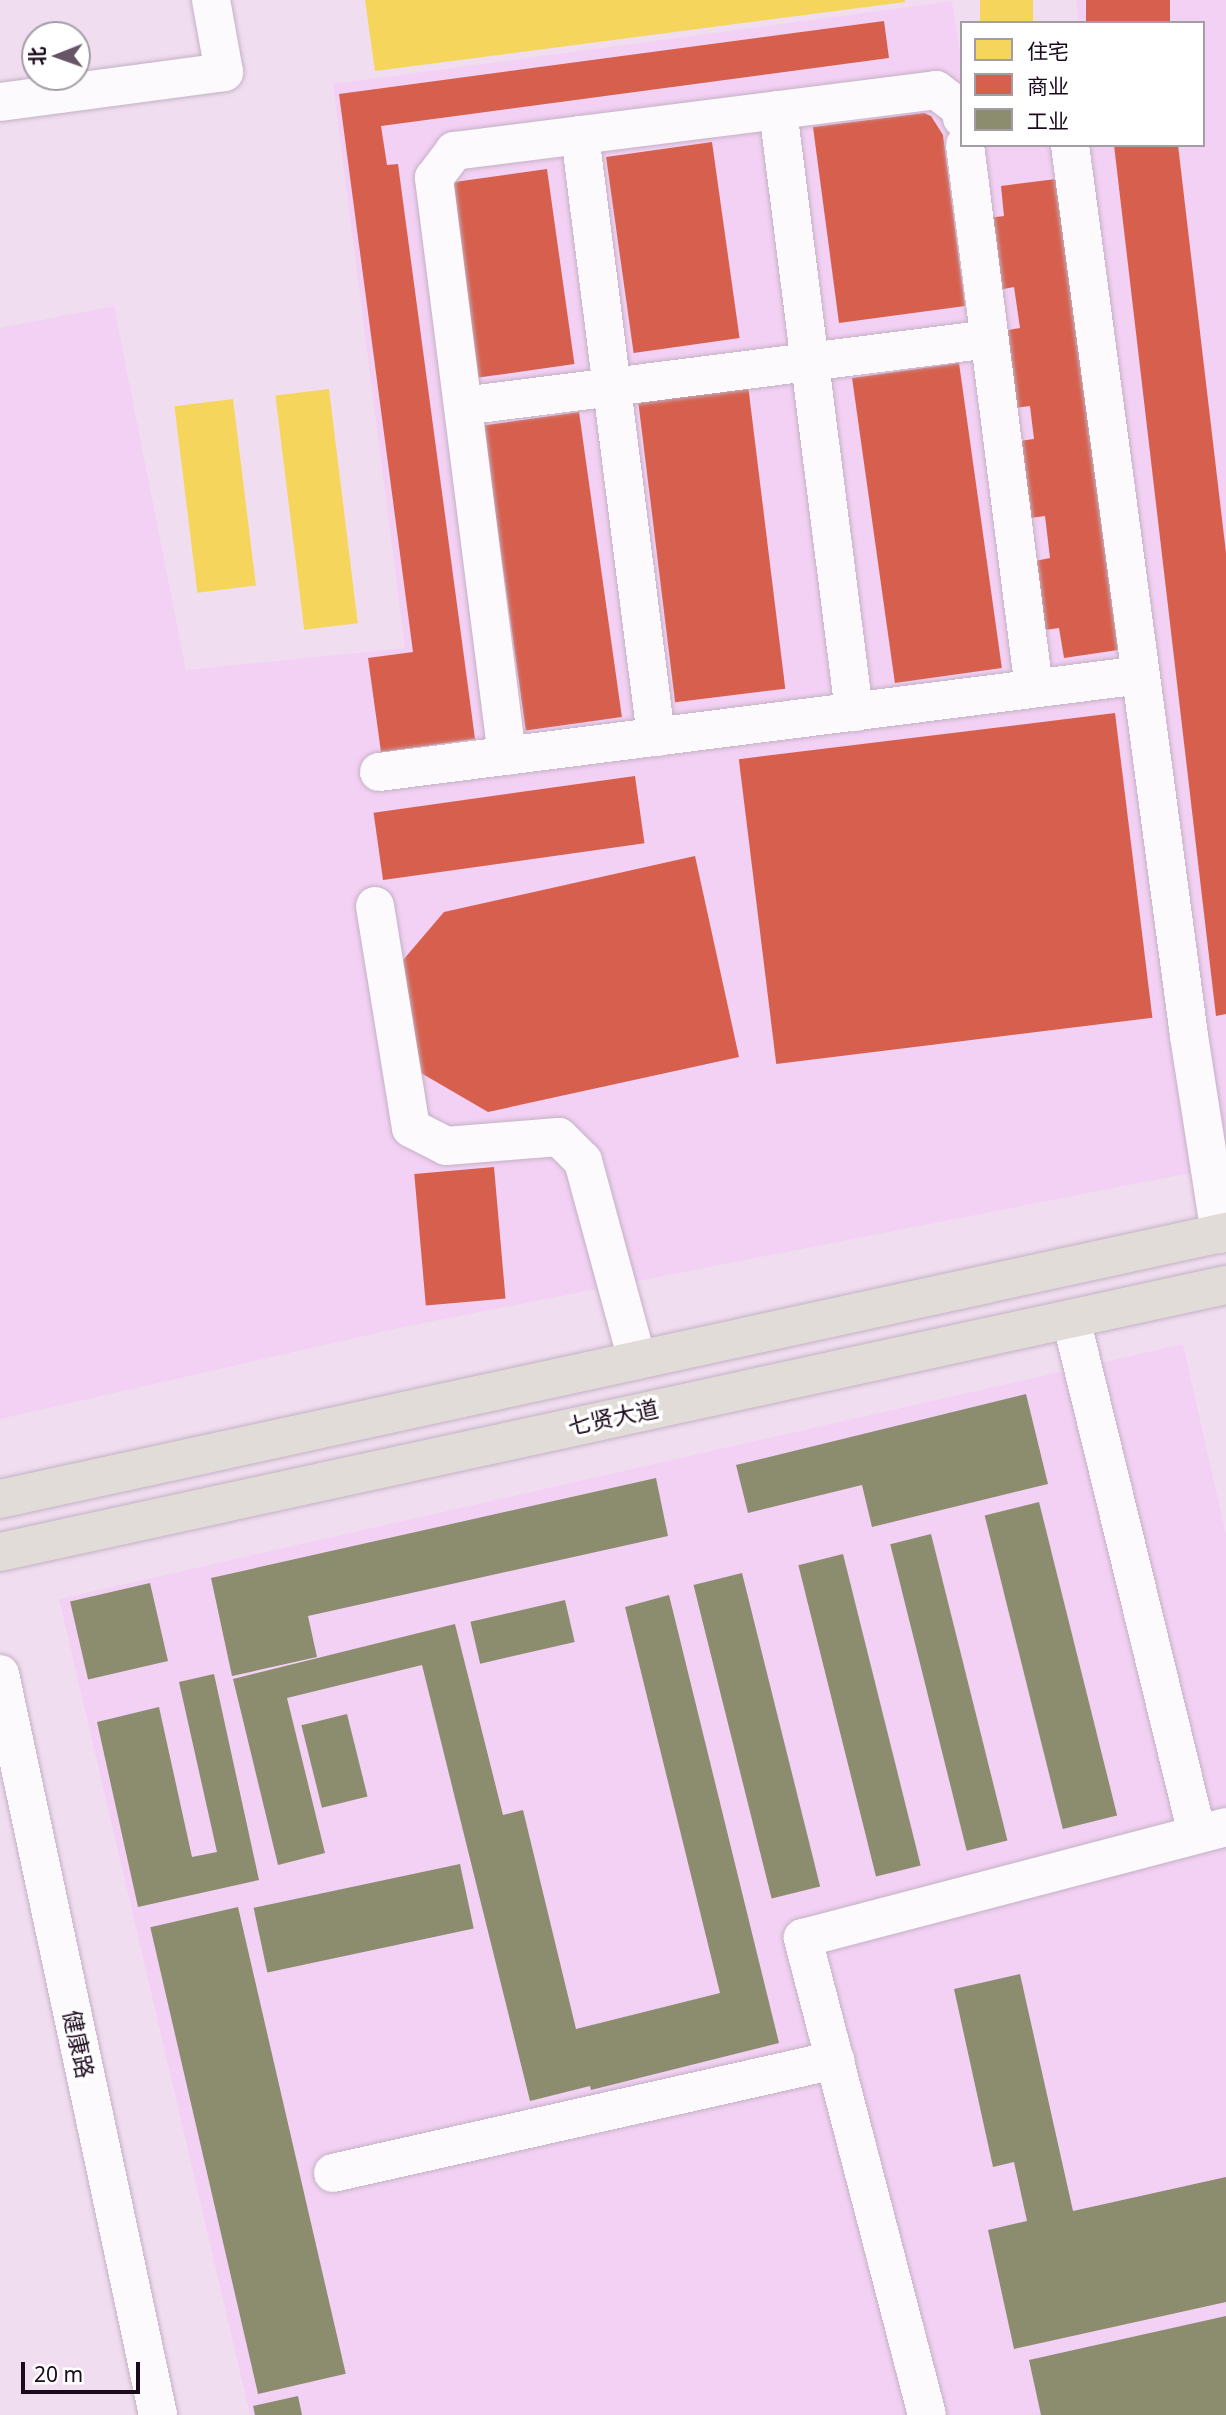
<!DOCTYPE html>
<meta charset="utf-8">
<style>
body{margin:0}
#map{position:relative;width:1226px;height:2415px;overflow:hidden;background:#f0def0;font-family:"Noto Sans","Noto Sans SC",sans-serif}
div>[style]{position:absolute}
.built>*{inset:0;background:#f3d1f4}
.homes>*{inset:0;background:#f6d55c;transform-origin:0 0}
.shops>*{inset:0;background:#d6604d;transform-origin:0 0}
.industry>*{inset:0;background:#8c8c6e;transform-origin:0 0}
.roads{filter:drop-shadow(0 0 2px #c3b1c4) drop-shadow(0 0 2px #c3b1c4)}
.minor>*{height:38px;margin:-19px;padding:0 19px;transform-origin:19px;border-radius:19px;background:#fdfafd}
.major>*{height:38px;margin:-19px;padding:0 19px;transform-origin:19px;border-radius:19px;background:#e2dcd8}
span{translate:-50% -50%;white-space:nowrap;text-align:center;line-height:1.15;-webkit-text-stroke:7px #fff;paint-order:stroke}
.street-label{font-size:23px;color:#1b091d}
.legend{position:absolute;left:960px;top:21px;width:245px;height:126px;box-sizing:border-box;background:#fff;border:2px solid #a49da5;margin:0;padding:9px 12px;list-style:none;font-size:21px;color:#1b091d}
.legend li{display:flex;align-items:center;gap:14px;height:35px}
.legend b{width:35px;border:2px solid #a49da5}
.north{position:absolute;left:21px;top:21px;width:70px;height:70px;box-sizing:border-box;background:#fff;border:2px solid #a49da5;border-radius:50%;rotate:269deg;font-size:19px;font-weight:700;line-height:28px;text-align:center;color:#1b091d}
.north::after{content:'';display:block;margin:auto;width:24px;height:32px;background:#665467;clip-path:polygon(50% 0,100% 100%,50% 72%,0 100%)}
.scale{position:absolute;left:21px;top:2362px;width:119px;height:32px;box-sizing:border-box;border:4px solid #1b091d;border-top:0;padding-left:9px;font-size:21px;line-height:24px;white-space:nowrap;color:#1b091d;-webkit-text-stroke:5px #fff;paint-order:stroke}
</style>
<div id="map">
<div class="built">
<div style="clip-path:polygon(1076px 0,1226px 0,1226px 1166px,408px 1326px,0 1419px,0 328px,114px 306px,186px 670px,405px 648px,333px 84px,952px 1px,962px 66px,962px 145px,1203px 145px,1203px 23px,1079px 23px)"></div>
<div style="clip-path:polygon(1183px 1344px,1226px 1535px,1226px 2415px,250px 2415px,59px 1599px)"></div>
</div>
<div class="homes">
<div style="clip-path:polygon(365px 0,905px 0,905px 2px,375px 71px)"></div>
<div style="left:980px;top:0;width:53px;height:23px"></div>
<div style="left:329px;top:389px;width:236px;height:54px;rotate:83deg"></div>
<div style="left:233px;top:399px;width:188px;height:59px;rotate:83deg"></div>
</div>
<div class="shops">
<div style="left:1086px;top:0;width:84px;height:23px"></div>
<div style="clip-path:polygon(884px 21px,889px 58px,381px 126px,387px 165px,398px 164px,475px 739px,381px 752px,368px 658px,413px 652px,339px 94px)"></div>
<div style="clip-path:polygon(924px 113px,931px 116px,943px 135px,965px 306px,839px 323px,813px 127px)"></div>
<div style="left:712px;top:142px;width:198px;height:107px;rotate:82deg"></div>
<div style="clip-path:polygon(1114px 145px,1178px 145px,1226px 553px,1226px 1014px,1216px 1016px)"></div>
<div style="left:547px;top:169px;width:197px;height:97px;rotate:82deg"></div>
<div style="clip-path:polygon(1056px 179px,1118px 650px,1064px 658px,1059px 628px,1045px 630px,1035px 561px,1050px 558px,1045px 516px,1030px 518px,1019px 441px,1034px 439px,1030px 406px,1014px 408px,1003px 331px,1020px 328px,1014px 287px,998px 290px,988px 218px,1004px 216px,1001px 186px)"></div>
<div style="left:959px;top:363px;width:308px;height:108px;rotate:82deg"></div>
<div style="left:748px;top:385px;width:306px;height:111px;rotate:83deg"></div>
<div style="left:579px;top:412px;width:308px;height:97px;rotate:82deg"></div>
<div style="left:1115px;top:713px;width:307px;height:379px;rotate:83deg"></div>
<div style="left:635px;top:776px;width:68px;height:264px;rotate:82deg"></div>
<div style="clip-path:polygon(695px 856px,739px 1057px,488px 1112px,421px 1073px,398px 966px,444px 912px)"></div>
<div style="left:494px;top:1167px;width:132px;height:80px;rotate:85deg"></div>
</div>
<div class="industry">
<div style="clip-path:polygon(1026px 1394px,1048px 1484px,872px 1527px,862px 1485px,748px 1513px,736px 1465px)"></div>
<div style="clip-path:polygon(656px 1478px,668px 1536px,308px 1616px,317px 1657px,232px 1676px,211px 1578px)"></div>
<div style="left:1039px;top:1502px;width:323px;height:56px;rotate:76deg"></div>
<div style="left:931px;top:1534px;width:316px;height:42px;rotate:76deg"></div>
<div style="left:843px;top:1554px;width:321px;height:46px;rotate:76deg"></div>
<div style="left:742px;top:1573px;width:323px;height:50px;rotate:76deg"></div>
<div style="left:150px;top:1583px;width:80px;height:82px;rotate:77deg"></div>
<div style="clip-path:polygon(669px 1595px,779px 2043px,591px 2090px,590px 2086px,530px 2101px,422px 1665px,287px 1698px,325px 1853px,278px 1865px,233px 1679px,455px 1624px,503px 1815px,523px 1810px,576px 2029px,720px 1993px,625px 1607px)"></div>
<div style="left:565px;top:1600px;width:43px;height:97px;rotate:77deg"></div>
<div style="clip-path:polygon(214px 1674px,259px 1880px,138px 1907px,97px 1722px,159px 1707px,192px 1857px,217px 1852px,179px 1682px)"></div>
<div style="left:347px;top:1714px;width:85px;height:47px;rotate:76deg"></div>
<div style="left:460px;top:1864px;width:66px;height:211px;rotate:78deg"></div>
<div style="left:238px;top:1907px;width:479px;height:90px;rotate:77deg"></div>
<div style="clip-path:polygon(1020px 1974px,1073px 2211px,1226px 2177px,1226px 2302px,1014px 2349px,988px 2230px,1027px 2221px,1014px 2162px,993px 2167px,954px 1989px)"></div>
<div style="clip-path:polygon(1226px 2316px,1226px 2415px,1041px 2415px,1029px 2360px)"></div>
<div style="clip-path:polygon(298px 2396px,302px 2415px,255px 2415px,253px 2406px)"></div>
</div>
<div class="roads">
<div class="minor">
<div style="left:0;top:102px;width:226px;rotate:-7.6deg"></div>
<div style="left:224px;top:72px;width:73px;rotate:-100.2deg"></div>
<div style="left:778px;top:110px;width:607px;rotate:82.8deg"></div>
<div style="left:580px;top:135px;width:607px;rotate:82.8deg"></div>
<div style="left:965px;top:145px;width:548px;rotate:82.77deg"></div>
<div style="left:1070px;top:145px;width:899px;rotate:82.39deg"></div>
<div style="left:1189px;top:1036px;width:200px;rotate:81.1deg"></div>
<div style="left:463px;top:406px;width:531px;rotate:-7.25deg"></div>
<div style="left:507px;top:756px;width:583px;rotate:-97.2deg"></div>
<div style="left:434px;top:178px;width:34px;rotate:-53deg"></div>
<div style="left:454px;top:151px;width:486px;rotate:-7.2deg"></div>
<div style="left:936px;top:90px;width:31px;rotate:37deg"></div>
<div style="left:961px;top:109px;width:9px;rotate:84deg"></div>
<div style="left:379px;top:772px;width:768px;rotate:-7.25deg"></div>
<div style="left:375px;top:906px;width:225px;rotate:80.8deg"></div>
<div style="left:411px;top:1128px;width:39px;rotate:27deg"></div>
<div style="left:446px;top:1146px;width:113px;rotate:-4.6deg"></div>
<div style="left:559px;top:1137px;width:34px;rotate:45deg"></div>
<div style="left:583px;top:1161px;width:206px;rotate:74.8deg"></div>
<div style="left:1071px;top:1319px;width:530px;rotate:76.25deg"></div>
<div style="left:0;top:1674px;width:758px;rotate:77.96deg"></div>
<div style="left:333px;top:2173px;width:515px;rotate:-12.69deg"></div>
<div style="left:927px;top:2415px;width:493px;rotate:-104.6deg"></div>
<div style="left:803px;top:1938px;width:437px;rotate:-14.7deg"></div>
</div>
<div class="major">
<div style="left:0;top:1499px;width:1255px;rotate:-12.29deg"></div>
<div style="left:0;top:1552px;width:1255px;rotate:-12.29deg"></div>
</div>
</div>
<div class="street-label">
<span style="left:613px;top:1417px;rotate:-12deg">七贤大道</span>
<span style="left:79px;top:2044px;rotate:78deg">健康路</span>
</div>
<ul class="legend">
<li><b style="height:19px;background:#f6d55c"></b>住宅</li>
<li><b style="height:19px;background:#d6604d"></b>商业</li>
<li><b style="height:19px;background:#8c8c6e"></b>工业</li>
</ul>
<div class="north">北</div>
<div class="scale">20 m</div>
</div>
